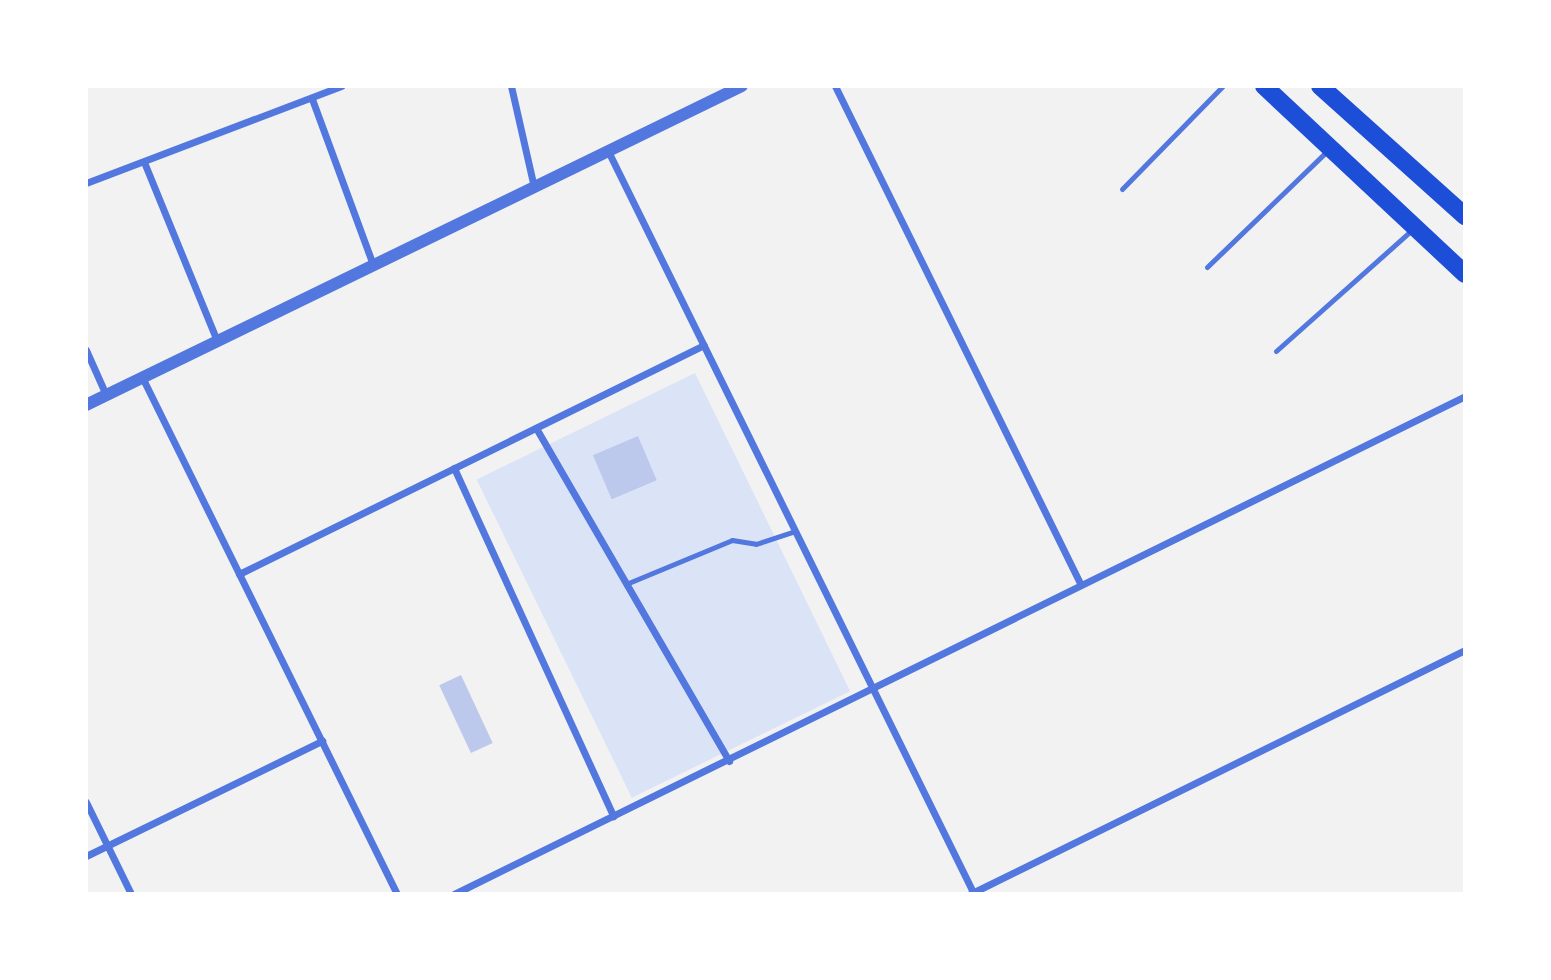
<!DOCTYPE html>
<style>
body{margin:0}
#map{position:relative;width:1551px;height:980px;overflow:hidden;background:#f2f2f2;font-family:"DM Sans",sans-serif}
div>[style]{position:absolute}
.green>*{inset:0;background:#dbe4f7;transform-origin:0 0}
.building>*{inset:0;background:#bdc9ec;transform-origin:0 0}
.service>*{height:5px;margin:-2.5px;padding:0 2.5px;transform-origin:2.5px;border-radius:2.5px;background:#5277de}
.minor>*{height:7px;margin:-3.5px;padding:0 3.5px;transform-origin:3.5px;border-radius:3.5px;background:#5277de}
.tertiary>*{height:12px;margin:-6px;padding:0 6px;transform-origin:6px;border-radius:6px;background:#5277de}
.primary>*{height:18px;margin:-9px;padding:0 9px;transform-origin:9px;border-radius:9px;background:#1d4ed8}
span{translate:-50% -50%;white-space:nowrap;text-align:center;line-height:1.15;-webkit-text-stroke:5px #fff;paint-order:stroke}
.frame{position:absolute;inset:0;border:88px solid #fff;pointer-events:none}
</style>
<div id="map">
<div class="green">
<div style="left:695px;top:373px;width:354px;height:243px;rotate:64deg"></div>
</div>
<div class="building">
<div style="left:638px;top:436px;width:48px;height:49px;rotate:67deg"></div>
<div style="left:461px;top:675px;width:75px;height:24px;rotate:65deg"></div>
</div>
<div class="service">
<div style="left:1122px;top:189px;width:144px;rotate:-45.6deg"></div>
<div style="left:1207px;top:267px;width:170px;rotate:-44deg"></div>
<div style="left:1276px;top:351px;width:182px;rotate:-41.7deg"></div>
<div style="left:626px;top:584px;width:115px;rotate:-22.5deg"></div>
<div style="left:732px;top:540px;width:24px;rotate:9deg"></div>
<div style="left:756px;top:544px;width:41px;rotate:-18.4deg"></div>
</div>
<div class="minor">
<div style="left:511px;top:86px;width:104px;rotate:77.2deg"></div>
<div style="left:835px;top:86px;width:556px;rotate:63.76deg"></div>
<div style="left:312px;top:99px;width:177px;rotate:69.8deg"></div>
<div style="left:608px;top:151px;width:828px;rotate:63.78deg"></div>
<div style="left:144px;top:162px;width:193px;rotate:67.8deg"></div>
<div style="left:86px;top:183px;width:273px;rotate:-20.8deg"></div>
<div style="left:86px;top:350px;width:49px;rotate:66deg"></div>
<div style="left:142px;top:377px;width:576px;rotate:63.75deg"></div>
<div style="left:536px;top:428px;width:385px;rotate:59.9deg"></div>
<div style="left:454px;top:468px;width:383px;rotate:65.4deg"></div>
<div style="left:239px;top:574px;width:518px;rotate:-26.22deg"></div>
<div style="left:86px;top:802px;width:102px;rotate:63.9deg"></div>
<div style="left:86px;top:856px;width:263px;rotate:-26deg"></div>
<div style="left:454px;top:894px;width:1127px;rotate:-26.22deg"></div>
<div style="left:970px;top:894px;width:552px;rotate:-26.24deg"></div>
</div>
<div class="tertiary">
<div style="left:86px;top:405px;width:729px;rotate:-25.93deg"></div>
</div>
<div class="primary">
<div style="left:1264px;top:86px;width:275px;rotate:43.1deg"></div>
<div style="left:1320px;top:86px;width:195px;rotate:41.9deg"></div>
</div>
<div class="frame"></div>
</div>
